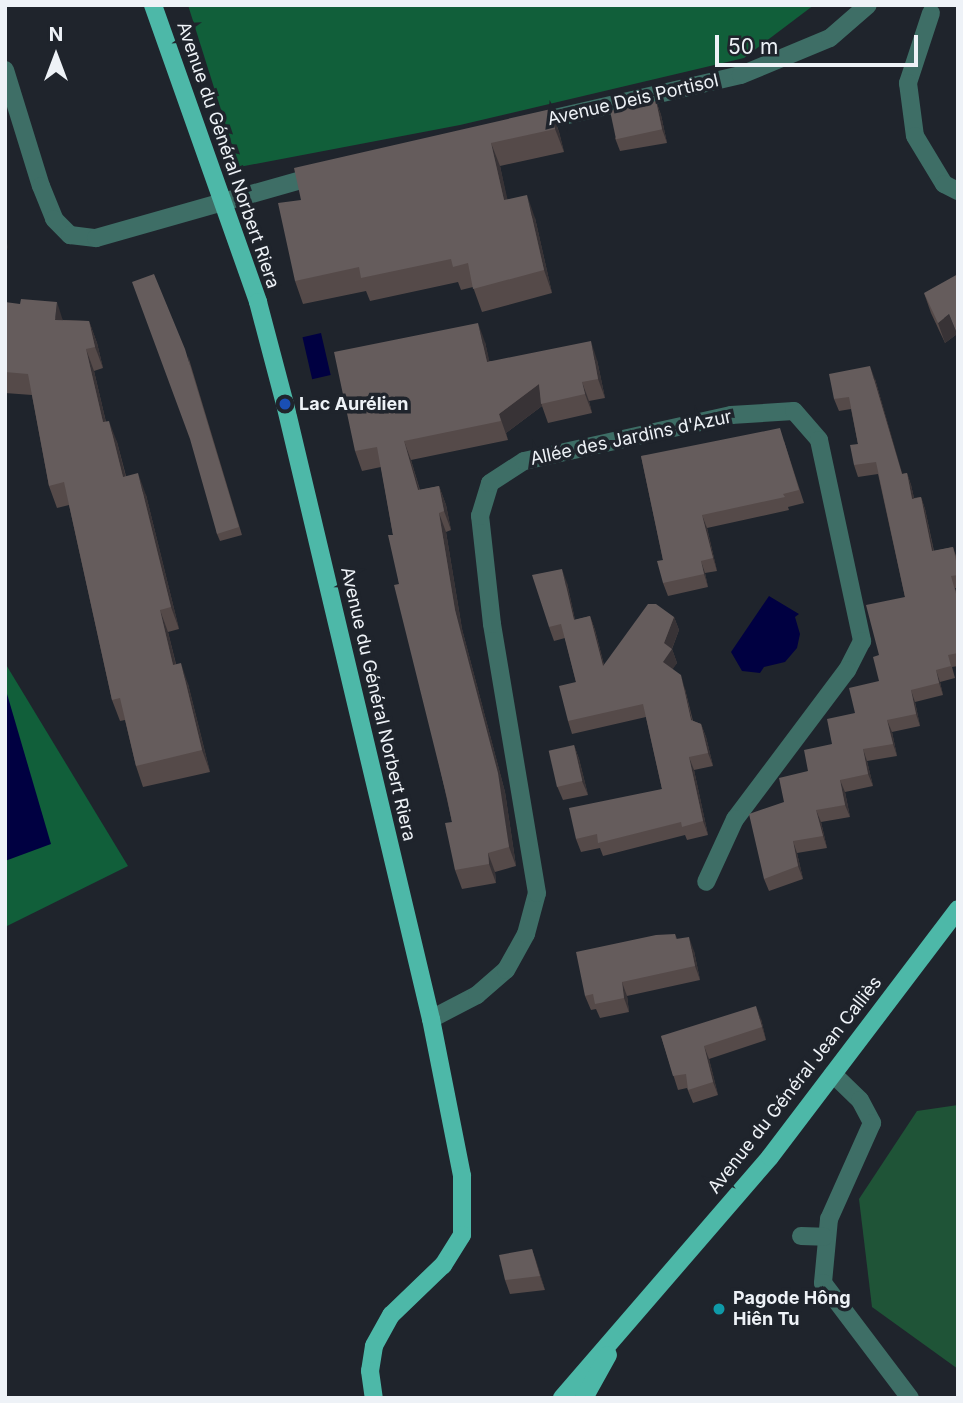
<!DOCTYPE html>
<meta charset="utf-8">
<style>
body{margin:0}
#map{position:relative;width:963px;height:1403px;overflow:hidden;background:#1f242c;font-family:Inter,sans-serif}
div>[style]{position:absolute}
.green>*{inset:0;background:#1f5437}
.forest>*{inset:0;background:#115f3a}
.water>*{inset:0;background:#000041;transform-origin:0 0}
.minor>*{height:18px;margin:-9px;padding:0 9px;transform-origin:9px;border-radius:9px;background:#3e6e66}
.major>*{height:18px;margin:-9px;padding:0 9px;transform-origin:9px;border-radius:9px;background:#4db8a8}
.wall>*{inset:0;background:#554a49}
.shaded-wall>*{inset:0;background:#383336}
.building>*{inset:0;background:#655c5c;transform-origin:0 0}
.dots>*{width:19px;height:19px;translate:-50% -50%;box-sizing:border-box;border:4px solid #1f242c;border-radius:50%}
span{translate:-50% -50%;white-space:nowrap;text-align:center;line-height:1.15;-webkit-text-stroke:7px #1f242c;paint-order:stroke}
.street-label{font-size:18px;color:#eef2f7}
.poi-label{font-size:18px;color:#eef2f7;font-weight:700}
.left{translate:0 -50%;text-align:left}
.frame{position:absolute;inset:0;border:7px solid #eef2f7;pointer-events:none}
.north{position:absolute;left:21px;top:21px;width:70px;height:70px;-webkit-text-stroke:5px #1f242c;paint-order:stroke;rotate:0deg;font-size:19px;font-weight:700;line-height:28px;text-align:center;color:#eef2f7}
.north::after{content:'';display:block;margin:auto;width:24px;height:32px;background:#eef2f7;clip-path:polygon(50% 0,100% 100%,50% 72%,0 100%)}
.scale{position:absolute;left:715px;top:35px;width:203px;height:32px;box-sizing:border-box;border:4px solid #eef2f7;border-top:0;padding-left:9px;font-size:21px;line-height:24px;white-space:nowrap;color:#eef2f7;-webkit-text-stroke:5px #1f242c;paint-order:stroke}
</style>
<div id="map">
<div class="green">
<div style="clip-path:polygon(958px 1105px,958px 1369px,872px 1307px,859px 1199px,917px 1111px)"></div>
</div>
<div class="forest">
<div style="clip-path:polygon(188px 5px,814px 5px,744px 58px,460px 125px,239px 167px)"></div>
<div style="clip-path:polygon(5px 663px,128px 866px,5px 927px)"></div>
</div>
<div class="water">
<div style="left:321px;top:333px;width:43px;height:19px;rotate:77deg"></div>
<div style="clip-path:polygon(769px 596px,799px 614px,795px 617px,800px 634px,797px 648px,785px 662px,764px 667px,760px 673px,742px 671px,731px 652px)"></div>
<div style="clip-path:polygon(5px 687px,51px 844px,5px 861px)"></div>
</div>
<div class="minor">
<div style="left:931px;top:13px;width:74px;rotate:108.2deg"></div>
<div style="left:908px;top:83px;width:53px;rotate:82.5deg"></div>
<div style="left:915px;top:136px;width:56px;rotate:58.9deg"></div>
<div style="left:944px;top:184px;width:16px;rotate:27deg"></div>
<div style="left:5px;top:70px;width:121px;rotate:72.8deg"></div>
<div style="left:41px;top:186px;width:35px;rotate:68deg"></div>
<div style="left:54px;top:219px;width:23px;rotate:45deg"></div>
<div style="left:70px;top:235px;width:26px;rotate:7deg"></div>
<div style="left:96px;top:238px;width:232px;rotate:-15.8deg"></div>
<div style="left:533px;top:123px;width:213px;rotate:-13deg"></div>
<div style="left:741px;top:75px;width:96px;rotate:-22.6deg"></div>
<div style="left:830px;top:38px;width:50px;rotate:-41deg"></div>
<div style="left:431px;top:1019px;width:52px;rotate:-27.6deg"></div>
<div style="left:477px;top:995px;width:38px;rotate:-41deg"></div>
<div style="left:506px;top:970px;width:41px;rotate:-60.9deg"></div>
<div style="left:526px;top:934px;width:42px;rotate:-75deg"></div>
<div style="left:537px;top:893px;width:273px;rotate:-99.5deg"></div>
<div style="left:492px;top:624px;width:109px;rotate:-96.3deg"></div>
<div style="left:480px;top:516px;width:34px;rotate:-73deg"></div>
<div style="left:490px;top:483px;width:40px;rotate:-32.9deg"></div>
<div style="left:524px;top:461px;width:212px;rotate:-12.5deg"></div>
<div style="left:731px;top:415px;width:63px;rotate:-3.6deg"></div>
<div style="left:794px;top:411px;width:38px;rotate:49deg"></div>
<div style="left:819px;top:440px;width:206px;rotate:77.9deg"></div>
<div style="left:862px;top:641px;width:33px;rotate:117deg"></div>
<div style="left:847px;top:670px;width:186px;rotate:126.9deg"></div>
<div style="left:735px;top:819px;width:69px;rotate:114.7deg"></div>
<div style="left:833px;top:1074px;width:37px;rotate:44deg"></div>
<div style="left:860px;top:1100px;width:26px;rotate:62deg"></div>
<div style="left:872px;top:1123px;width:105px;rotate:114.1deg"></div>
<div style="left:829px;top:1219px;width:64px;rotate:95.4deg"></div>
<div style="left:823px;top:1283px;width:144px;rotate:52.9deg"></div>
<div style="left:801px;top:1236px;width:23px;rotate:2deg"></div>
</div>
<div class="major">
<div style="left:153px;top:5px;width:315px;rotate:70.5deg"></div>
<div style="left:258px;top:302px;width:106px;rotate:75.2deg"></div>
<div style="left:285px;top:404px;width:632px;rotate:76.65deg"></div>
<div style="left:431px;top:1019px;width:160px;rotate:78.8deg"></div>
<div style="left:462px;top:1176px;width:59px;rotate:90deg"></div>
<div style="left:462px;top:1235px;width:36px;rotate:122deg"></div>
<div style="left:443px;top:1265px;width:72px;rotate:136.1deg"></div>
<div style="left:391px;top:1315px;width:35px;rotate:119deg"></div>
<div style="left:374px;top:1346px;width:25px;rotate:99deg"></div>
<div style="left:370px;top:1371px;width:27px;rotate:82deg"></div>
<div style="left:562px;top:1398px;width:318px;rotate:-49.2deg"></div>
<div style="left:770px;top:1157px;width:311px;rotate:-52.8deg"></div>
<div style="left:584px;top:1398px;width:49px;rotate:-60.8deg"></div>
</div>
<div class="wall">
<div style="clip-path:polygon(656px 101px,661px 115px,667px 143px,620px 151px,615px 138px)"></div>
<div style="clip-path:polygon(551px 109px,559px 132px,564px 152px,500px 166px,507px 200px,535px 218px,552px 293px,482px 312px,473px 287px,461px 290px,458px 282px,370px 301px,366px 291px,303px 304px,295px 281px,301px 200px)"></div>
<div style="clip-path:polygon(924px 293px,957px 334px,945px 343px,931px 313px)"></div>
<div style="clip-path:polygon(5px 302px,63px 320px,89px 321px,97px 343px,103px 368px,94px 371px,106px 422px,117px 442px,126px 476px,146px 495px,179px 629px,168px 632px,176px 664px,188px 684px,210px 772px,143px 787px,136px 766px,125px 720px,120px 721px,112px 700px,69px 505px,57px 508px,49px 486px,32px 395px,5px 393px)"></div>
<div style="clip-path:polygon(485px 342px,489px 361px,597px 360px,605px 398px,589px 401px,592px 413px,548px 423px,542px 406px,506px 433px,508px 440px,411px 460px,420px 490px,439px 486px,446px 505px,451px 530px,446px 532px,462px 629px,505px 792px,516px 866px,495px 872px,496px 883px,462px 889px,455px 870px,452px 822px,399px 584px,393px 535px,381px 467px,362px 471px,355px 451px)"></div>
<div style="clip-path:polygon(188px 356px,242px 535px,220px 541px,217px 534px)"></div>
<div style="clip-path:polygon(875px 379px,902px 474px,907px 473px,911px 485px,914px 498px,921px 497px,925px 509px,934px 551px,953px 547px,957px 559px,958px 588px,955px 588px,958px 597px,958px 666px,952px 667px,955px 678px,940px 682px,943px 695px,915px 702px,920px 726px,892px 732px,897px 756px,867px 761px,873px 786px,845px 792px,850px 817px,821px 822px,827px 848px,797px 853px,803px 879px,769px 891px,764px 879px,784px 802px,808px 771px,832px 744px,879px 681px,879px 655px,905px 597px,878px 474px,858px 477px,854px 465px,858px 444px,851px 409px,839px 411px,834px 399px)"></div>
<div style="clip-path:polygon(784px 441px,804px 503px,788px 507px,789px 510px,707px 528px,717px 571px,705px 573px,708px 587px,668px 596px,663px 583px,663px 560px,641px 456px)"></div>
<div style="clip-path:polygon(567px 583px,575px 620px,590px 616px,595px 630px,604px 665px,674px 617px,679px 630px,672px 649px,677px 663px,672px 669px,685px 689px,693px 721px,701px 724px,706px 737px,713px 766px,694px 770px,708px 835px,687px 840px,685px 835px,603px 856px,600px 848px,581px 852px,576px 839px,662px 789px,646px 717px,572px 734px,568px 721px,576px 682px,565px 638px,554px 641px,549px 627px)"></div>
<div style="clip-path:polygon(574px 745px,579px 759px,588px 795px,563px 800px,557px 786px)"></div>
<div style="clip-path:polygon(675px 934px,677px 939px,694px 951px,700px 980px,627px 996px,629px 1012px,600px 1018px,596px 1009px,591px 1010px,585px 996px)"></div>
<div style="clip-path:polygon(761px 1019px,766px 1040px,709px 1059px,718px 1095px,693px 1103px,687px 1088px,678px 1090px,661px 1036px)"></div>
<div style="clip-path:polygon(532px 1249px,545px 1290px,510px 1294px,505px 1280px)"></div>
</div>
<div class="shaded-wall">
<div style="clip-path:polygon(656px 101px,661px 115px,667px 143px,662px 129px)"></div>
<div style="clip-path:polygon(551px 109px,559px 132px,564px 152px,555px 129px)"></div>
<div style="clip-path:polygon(491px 143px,500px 166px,513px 224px,504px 200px)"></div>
<div style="clip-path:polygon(527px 195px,535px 218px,552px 293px,544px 270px)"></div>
<div style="clip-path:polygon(5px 230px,8px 250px,5px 241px)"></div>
<div style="clip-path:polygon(57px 302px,64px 324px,55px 320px)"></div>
<div style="clip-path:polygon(949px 314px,957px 334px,945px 343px,938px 323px)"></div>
<div style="clip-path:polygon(89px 321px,97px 343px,103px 368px,95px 347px)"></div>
<div style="clip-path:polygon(478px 323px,485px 342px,494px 381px,487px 362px)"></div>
<div style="clip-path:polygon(591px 341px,597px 360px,605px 398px,598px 379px)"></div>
<div style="clip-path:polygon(86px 349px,94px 371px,111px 444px,103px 422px)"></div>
<div style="clip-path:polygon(870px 366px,875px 379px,906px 486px,902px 474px)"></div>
<div style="clip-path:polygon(582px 382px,589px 401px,592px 413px,585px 394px)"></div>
<div style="clip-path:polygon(539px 384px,542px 406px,506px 433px,508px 440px,499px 414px)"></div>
<div style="clip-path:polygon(109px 421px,117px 442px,131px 498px,123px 477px)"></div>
<div style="clip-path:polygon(404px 441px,411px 460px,425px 509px,418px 490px)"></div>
<div style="clip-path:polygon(138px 473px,146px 495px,179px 629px,171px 607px)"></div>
<div style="clip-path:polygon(907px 473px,911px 485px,917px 511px,912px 499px)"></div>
<div style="clip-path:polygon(439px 486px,446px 505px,451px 530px,444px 511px)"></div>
<div style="clip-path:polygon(921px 497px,925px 509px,936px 563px,932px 551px)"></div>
<div style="clip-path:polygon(439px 513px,446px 532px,462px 629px,505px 792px,516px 866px,509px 847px,455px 610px)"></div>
<div style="clip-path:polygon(702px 515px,707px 528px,717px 571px,713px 558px)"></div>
<div style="clip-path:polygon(701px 561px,705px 573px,708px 587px,704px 574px)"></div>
<div style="clip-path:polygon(562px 569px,567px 583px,578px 633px,574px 620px)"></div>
<div style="clip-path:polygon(160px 610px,168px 632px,181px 686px,173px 665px)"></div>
<div style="clip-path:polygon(590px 616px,595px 630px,608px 680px,603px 666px)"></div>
<div style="clip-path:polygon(674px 617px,679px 630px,671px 651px,672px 649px,677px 663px,668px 676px,663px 662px,664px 643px)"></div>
<div style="clip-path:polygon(181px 663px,188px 684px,210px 772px,202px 750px)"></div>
<div style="clip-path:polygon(936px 670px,940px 682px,943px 695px,939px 683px)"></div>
<div style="clip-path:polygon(681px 675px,685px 689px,695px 733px,691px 720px)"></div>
<div style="clip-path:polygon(911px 690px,915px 702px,920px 726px,916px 714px)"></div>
<div style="clip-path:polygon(887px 720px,892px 732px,897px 756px,893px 744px)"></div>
<div style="clip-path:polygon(701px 724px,706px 737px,713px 766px,708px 753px)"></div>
<div style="clip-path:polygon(574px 745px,579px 759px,588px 795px,582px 781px)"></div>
<div style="clip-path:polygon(863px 749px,867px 761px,873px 786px,868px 774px)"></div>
<div style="clip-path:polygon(689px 757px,694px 770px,708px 835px,703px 821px)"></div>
<div style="clip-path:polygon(840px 780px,845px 792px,850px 817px,845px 805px)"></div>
<div style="clip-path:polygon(816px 810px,821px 822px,827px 848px,823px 836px)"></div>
<div style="clip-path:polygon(793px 841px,797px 853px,803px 879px,798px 866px)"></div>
<div style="clip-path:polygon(488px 853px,495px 872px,496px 883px,489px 864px)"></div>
<div style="clip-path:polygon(689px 937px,694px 951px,700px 980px,695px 966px)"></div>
<div style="clip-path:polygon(622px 982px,627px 996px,629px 1012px,624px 998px)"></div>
<div style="clip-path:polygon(756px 1006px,761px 1019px,766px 1040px,762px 1027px)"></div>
<div style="clip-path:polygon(704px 1046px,709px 1059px,718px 1095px,713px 1082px)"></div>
<div style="clip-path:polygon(532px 1249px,537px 1263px,545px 1290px,540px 1276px)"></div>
</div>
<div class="building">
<div style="left:656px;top:101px;width:29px;height:47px;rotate:78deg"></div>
<div style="clip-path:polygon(551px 109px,555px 129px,491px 143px,504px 200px,527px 195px,544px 270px,473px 289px,468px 263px,453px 267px,451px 259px,361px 278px,359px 267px,295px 281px,278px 203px,301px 200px,294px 168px)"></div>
<div style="clip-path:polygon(154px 274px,185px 349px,239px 527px,217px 534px,190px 439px,132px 282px)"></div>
<div style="clip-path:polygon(958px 274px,958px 336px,949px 314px,938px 323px,924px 293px)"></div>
<div style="clip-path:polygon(21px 299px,57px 302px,55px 320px,89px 321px,95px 347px,86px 349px,103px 422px,109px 421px,123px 477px,138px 473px,171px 607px,160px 610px,173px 665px,181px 663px,202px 750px,136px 766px,120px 698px,112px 700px,64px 482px,49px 486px,28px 374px,5px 372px,5px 302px,20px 304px)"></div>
<div style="clip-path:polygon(478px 323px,487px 362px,591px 341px,598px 379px,582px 382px,585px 394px,541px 404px,539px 384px,499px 414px,501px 421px,404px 441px,418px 490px,439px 486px,444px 511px,439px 513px,455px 610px,498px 773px,509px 847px,488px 853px,489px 864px,455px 870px,445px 823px,452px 822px,447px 798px,394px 585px,399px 584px,388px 535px,393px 535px,377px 447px,355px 451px,334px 352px)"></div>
<div style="clip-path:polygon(870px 366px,902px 474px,907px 473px,912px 499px,921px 497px,932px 551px,953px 547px,958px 570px,958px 575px,951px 576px,958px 601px,958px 653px,948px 655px,951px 666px,936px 670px,939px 683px,911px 690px,916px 714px,887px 720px,893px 744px,863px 749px,868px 774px,840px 780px,845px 805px,816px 810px,823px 836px,793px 841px,798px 866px,764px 879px,749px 814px,784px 802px,779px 778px,808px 771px,804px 750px,832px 744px,827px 719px,855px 713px,849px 688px,879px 681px,873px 657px,879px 655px,866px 605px,905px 597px,876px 462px,854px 465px,850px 445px,858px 444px,849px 397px,834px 399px,829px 374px)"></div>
<div style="clip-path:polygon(780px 428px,799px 490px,783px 494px,785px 497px,702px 515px,713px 558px,701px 561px,704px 574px,663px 583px,657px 561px,663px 560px,641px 456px)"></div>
<div style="clip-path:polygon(562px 569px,574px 620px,569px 621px,590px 616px,603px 666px,648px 604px,656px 604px,674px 617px,664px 643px,672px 649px,663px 662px,681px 675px,691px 720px,701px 724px,708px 753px,689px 757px,703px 821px,682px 827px,681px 822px,598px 843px,597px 834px,576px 839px,569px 808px,662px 789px,643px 704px,568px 721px,559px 686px,576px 682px,561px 624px,549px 627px,532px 575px)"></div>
<div style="left:574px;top:745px;width:37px;height:26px;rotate:77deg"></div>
<div style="clip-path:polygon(675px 934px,676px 939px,689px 937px,695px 966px,622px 982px,624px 998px,595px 1004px,593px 994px,585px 996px,576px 952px,656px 935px)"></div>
<div style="clip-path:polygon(756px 1006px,762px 1027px,704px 1046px,713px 1082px,688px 1090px,686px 1074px,673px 1076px,661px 1036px)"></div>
<div style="clip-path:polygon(532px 1249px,540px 1276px,505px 1280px,499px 1255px)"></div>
</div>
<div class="dots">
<div style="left:285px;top:404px;background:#1a4fb4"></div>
<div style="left:719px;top:1309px;background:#0f9aa8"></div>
</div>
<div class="street-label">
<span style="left:633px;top:100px;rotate:-13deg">Avenue Deis Portisol</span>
<span style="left:228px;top:155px;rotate:71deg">Avenue du Général Norbert Riera</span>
<span style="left:631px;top:438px;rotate:-12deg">Allée des Jardins d'Azur</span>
<span style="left:378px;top:704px;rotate:77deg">Avenue du Général Norbert Riera</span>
<span style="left:795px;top:1085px;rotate:-52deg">Avenue du Général Jean Calliès</span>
</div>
<div class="poi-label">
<span class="left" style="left:299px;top:404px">Lac Aurélien</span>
<span class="left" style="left:733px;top:1309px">Pagode Hông<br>Hiên Tu</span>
</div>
<div class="frame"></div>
<div class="north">N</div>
<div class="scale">50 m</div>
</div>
